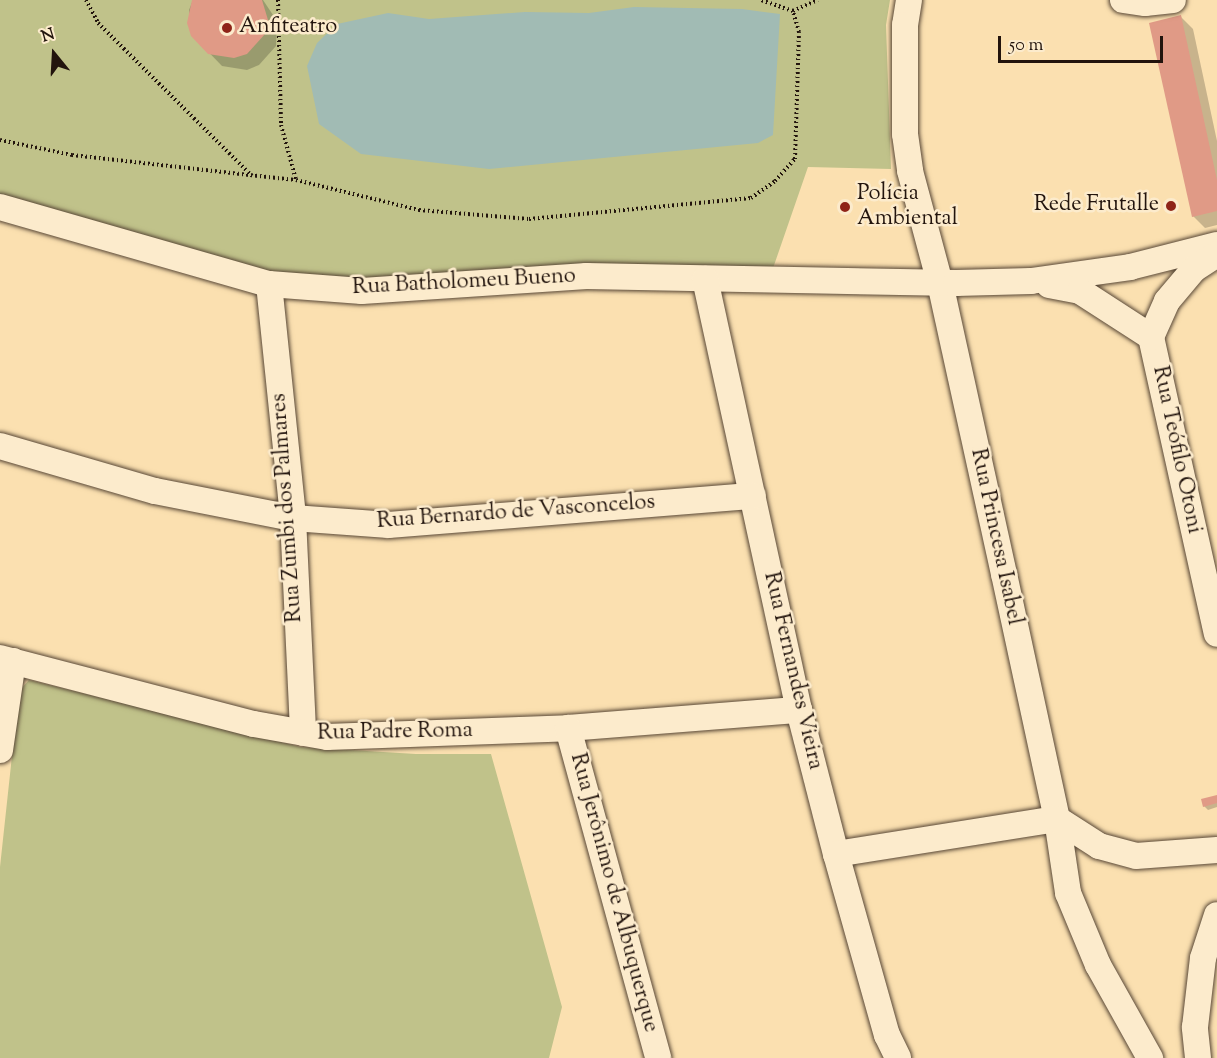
<!DOCTYPE html>
<meta charset="utf-8">
<style>
body{margin:0}
#map{position:relative;width:1217px;height:1058px;overflow:hidden;background:#fbe0b0;font-family:"Sorts Mill Goudy",serif}
div>[style]{position:absolute}
.green>*{inset:0;background:#c0c28a}
.water>*{inset:0;background:#a1bbb4}
.shadow>*{inset:0;background:#0003}
.building>*{inset:0;background:#e09a86}
.path>*{height:4px;margin-top:-2px;transform-origin:0;background:repeating-linear-gradient(90deg,#22140d 0 1.5px,transparent 0 4.5px)}
.roads{filter:drop-shadow(0 0 2px #584736) drop-shadow(0 0 2px #584736)}
.minor>*{height:26px;margin:-13px;padding:0 13px;transform-origin:13px;border-radius:13px;background:#fcebcc}
.dots>*{width:16px;height:16px;translate:-50% -50%;box-sizing:border-box;border:3px solid #fcebcc;border-radius:50%}
span{translate:-50% -50%;white-space:nowrap;text-align:center;line-height:1.15;-webkit-text-stroke:5px #fcebcc;paint-order:stroke}
.poi-label{font-size:22px;color:#22140d}
.left{translate:0 -50%;text-align:left}
.right{translate:-100% -50%;text-align:right}
.street-label{font-size:22px;color:#22140d}
.north{position:absolute;left:24px;top:24px;width:60px;height:60px;-webkit-text-stroke:4px #fcebcc;paint-order:stroke;rotate:342deg;font-size:16px;font-weight:700;line-height:24px;text-align:center;color:#22140d}
.north::after{content:'';display:block;margin:auto;width:21px;height:27px;background:#22140d;clip-path:polygon(50% 0,100% 100%,50% 72%,0 100%)}
.scale{position:absolute;left:998px;top:36px;width:165px;height:27px;box-sizing:border-box;border:3px solid #22140d;border-top:0;padding-left:8px;font-size:18px;line-height:21px;white-space:nowrap;color:#22140d;-webkit-text-stroke:4px #fcebcc;paint-order:stroke}
</style>
<div id="map">
<div class="green">
<div style="clip-path:polygon(0 0,890px 0,886px 25px,891px 169px,808px 167px,771px 274px,400px 281px,276px 276px,0 195px)"></div>
<div style="clip-path:polygon(29px 680px,301px 747px,416px 754px,491px 754px,562px 1007px,549px 1058px,0 1058px,0 867px,19px 691px)"></div>
</div>
<div class="water">
<div style="clip-path:polygon(634px 7px,742px 9px,780px 14px,773px 135px,758px 143px,489px 169px,361px 154px,319px 124px,307px 66px,317px 43px,337px 24px,388px 13px,429px 19px,525px 12px,589px 13px)"></div>
</div>
<div class="shadow">
<div style="clip-path:polygon(193px 0,263px 0,277px 21px,276px 46px,259px 65px,247px 70px,222px 66px,192px 35px,189px 10px)"></div>
<div style="clip-path:polygon(1181px 17px,1193px 29px,1217px 141px,1217px 225px,1205px 228px,1193px 216px)"></div>
<div style="clip-path:polygon(1217px 797px,1217px 807px,1208px 810px,1204px 806px)"></div>
</div>
<div class="building">
<div style="clip-path:polygon(192px 0,262px 0,268px 20px,265px 34px,247px 54px,234px 58px,208px 54px,191px 36px,187px 23px)"></div>
<div style="clip-path:polygon(1181px 15px,1217px 180px,1217px 211px,1192px 217px,1149px 23px)"></div>
<div style="clip-path:polygon(1217px 795px,1217px 803px,1203px 807px,1201px 799px)"></div>
</div>
<div class="path">
<div style="left:86px;top:0;width:26px;rotate:62deg"></div>
<div style="left:98px;top:23px;width:217px;rotate:44.8deg"></div>
<div style="left:278px;top:0;width:125px;rotate:88.6deg"></div>
<div style="left:281px;top:125px;width:57px;rotate:74.7deg"></div>
<div style="left:793px;top:11px;width:27px;rotate:-24deg"></div>
<div style="left:0;top:140px;width:74px;rotate:11.8deg"></div>
<div style="left:72px;top:155px;width:225px;rotate:6.4deg"></div>
<div style="left:296px;top:180px;width:127px;rotate:13.7deg"></div>
<div style="left:419px;top:210px;width:110px;rotate:4.7deg"></div>
<div style="left:529px;top:219px;width:223px;rotate:-5.4deg"></div>
<div style="left:751px;top:198px;width:29px;rotate:-35deg"></div>
<div style="left:775px;top:181px;width:30px;rotate:-48deg"></div>
<div style="left:795px;top:159px;width:127px;rotate:-88.2deg"></div>
<div style="left:799px;top:32px;width:22px;rotate:-106deg"></div>
<div style="left:793px;top:11px;width:34px;rotate:-161deg"></div>
</div>
<div class="roads">
<div class="minor">
<div style="left:909px;top:0;width:25px;rotate:99deg"></div>
<div style="left:905px;top:25px;width:109px;rotate:90deg"></div>
<div style="left:905px;top:134px;width:37px;rotate:82deg"></div>
<div style="left:910px;top:171px;width:116px;rotate:75deg"></div>
<div style="left:940px;top:283px;width:298px;rotate:77.6deg"></div>
<div style="left:1004px;top:574px;width:251px;rotate:77.8deg"></div>
<div style="left:1057px;top:819px;width:75px;rotate:81.5deg"></div>
<div style="left:1068px;top:893px;width:78px;rotate:67.4deg"></div>
<div style="left:1098px;top:965px;width:107px;rotate:60.8deg"></div>
<div style="left:1123px;top:0;width:22px;rotate:8deg"></div>
<div style="left:1145px;top:3px;width:28px;rotate:-6deg"></div>
<div style="left:0;top:207px;width:280px;rotate:16deg"></div>
<div style="left:269px;top:284px;width:93px;rotate:4.3deg"></div>
<div style="left:362px;top:291px;width:225px;rotate:-3.8deg"></div>
<div style="left:586px;top:276px;width:370px;rotate:1.1deg"></div>
<div style="left:956px;top:283px;width:75px;rotate:-1.5deg"></div>
<div style="left:1031px;top:281px;width:100px;rotate:-8deg"></div>
<div style="left:1130px;top:267px;width:90px;rotate:-14.2deg"></div>
<div style="left:705px;top:279px;width:441px;rotate:77.7deg"></div>
<div style="left:799px;top:710px;width:149px;rotate:75.6deg"></div>
<div style="left:836px;top:854px;width:188px;rotate:74.3deg"></div>
<div style="left:887px;top:1035px;width:25px;rotate:64deg"></div>
<div style="left:269px;top:284px;width:235px;rotate:84.1deg"></div>
<div style="left:293px;top:518px;width:215px;rotate:87.3deg"></div>
<div style="left:1049px;top:285px;width:32px;rotate:11deg"></div>
<div style="left:1080px;top:291px;width:85px;rotate:32.9deg"></div>
<div style="left:1151px;top:337px;width:304px;rotate:77.5deg"></div>
<div style="left:1151px;top:337px;width:39px;rotate:-66deg"></div>
<div style="left:1167px;top:301px;width:42px;rotate:-49.8deg"></div>
<div style="left:1194px;top:269px;width:27px;rotate:-33deg"></div>
<div style="left:0;top:446px;width:161px;rotate:16.2deg"></div>
<div style="left:155px;top:491px;width:141px;rotate:11.1deg"></div>
<div style="left:293px;top:518px;width:96px;rotate:4.2deg"></div>
<div style="left:389px;top:525px;width:365px;rotate:-4.6deg"></div>
<div style="left:0;top:658px;width:262px;rotate:14.6deg"></div>
<div style="left:254px;top:724px;width:74px;rotate:10.1deg"></div>
<div style="left:327px;top:737px;width:241px;rotate:-2.1deg"></div>
<div style="left:568px;top:728px;width:232px;rotate:-4.5deg"></div>
<div style="left:568px;top:728px;width:342px;rotate:74.7deg"></div>
<div style="left:0;top:750px;width:90px;rotate:-81.7deg"></div>
<div style="left:836px;top:854px;width:224px;rotate:-9deg"></div>
<div style="left:1057px;top:819px;width:50px;rotate:32.7deg"></div>
<div style="left:1099px;top:846px;width:38px;rotate:15deg"></div>
<div style="left:1136px;top:856px;width:81px;rotate:-4.2deg"></div>
<div style="left:1198px;top:1058px;width:31px;rotate:-96deg"></div>
<div style="left:1195px;top:1027px;width:69px;rotate:-83.4deg"></div>
<div style="left:1203px;top:958px;width:45px;rotate:-72deg"></div>
</div>
</div>
<div class="dots">
<div style="left:227px;top:28px;background:#8f2418"></div>
<div style="left:1171px;top:206px;background:#8f2418"></div>
<div style="left:845px;top:207px;background:#8f2418"></div>
</div>
<div class="poi-label">
<span class="left" style="left:239px;top:28px">Anfiteatro</span>
<span class="left" style="left:857px;top:207px">Polícia<br>Ambiental</span>
<span class="right" style="left:1159px;top:206px">Rede Frutalle</span>
</div>
<div class="street-label">
<span style="left:464px;top:283px;rotate:-3deg">Rua Batholomeu Bueno</span>
<span style="left:1176px;top:450px;rotate:78deg">Rua Teófilo Otoni</span>
<span style="left:288px;top:508px;rotate:-94deg">Rua Zumbi dos Palmares</span>
<span style="left:516px;top:513px;rotate:-4deg">Rua Bernardo de Vasconcelos</span>
<span style="left:995px;top:537px;rotate:78deg">Rua Princesa Isabel</span>
<span style="left:792px;top:671px;rotate:77deg">Rua Fernandes Vieira</span>
<span style="left:395px;top:733px;rotate:-1deg">Rua Padre Roma</span>
<span style="left:613px;top:893px;rotate:75deg">Rua Jerônimo de Albuquerque</span>
</div>
<div class="north">N</div>
<div class="scale">50 m</div>
</div>
